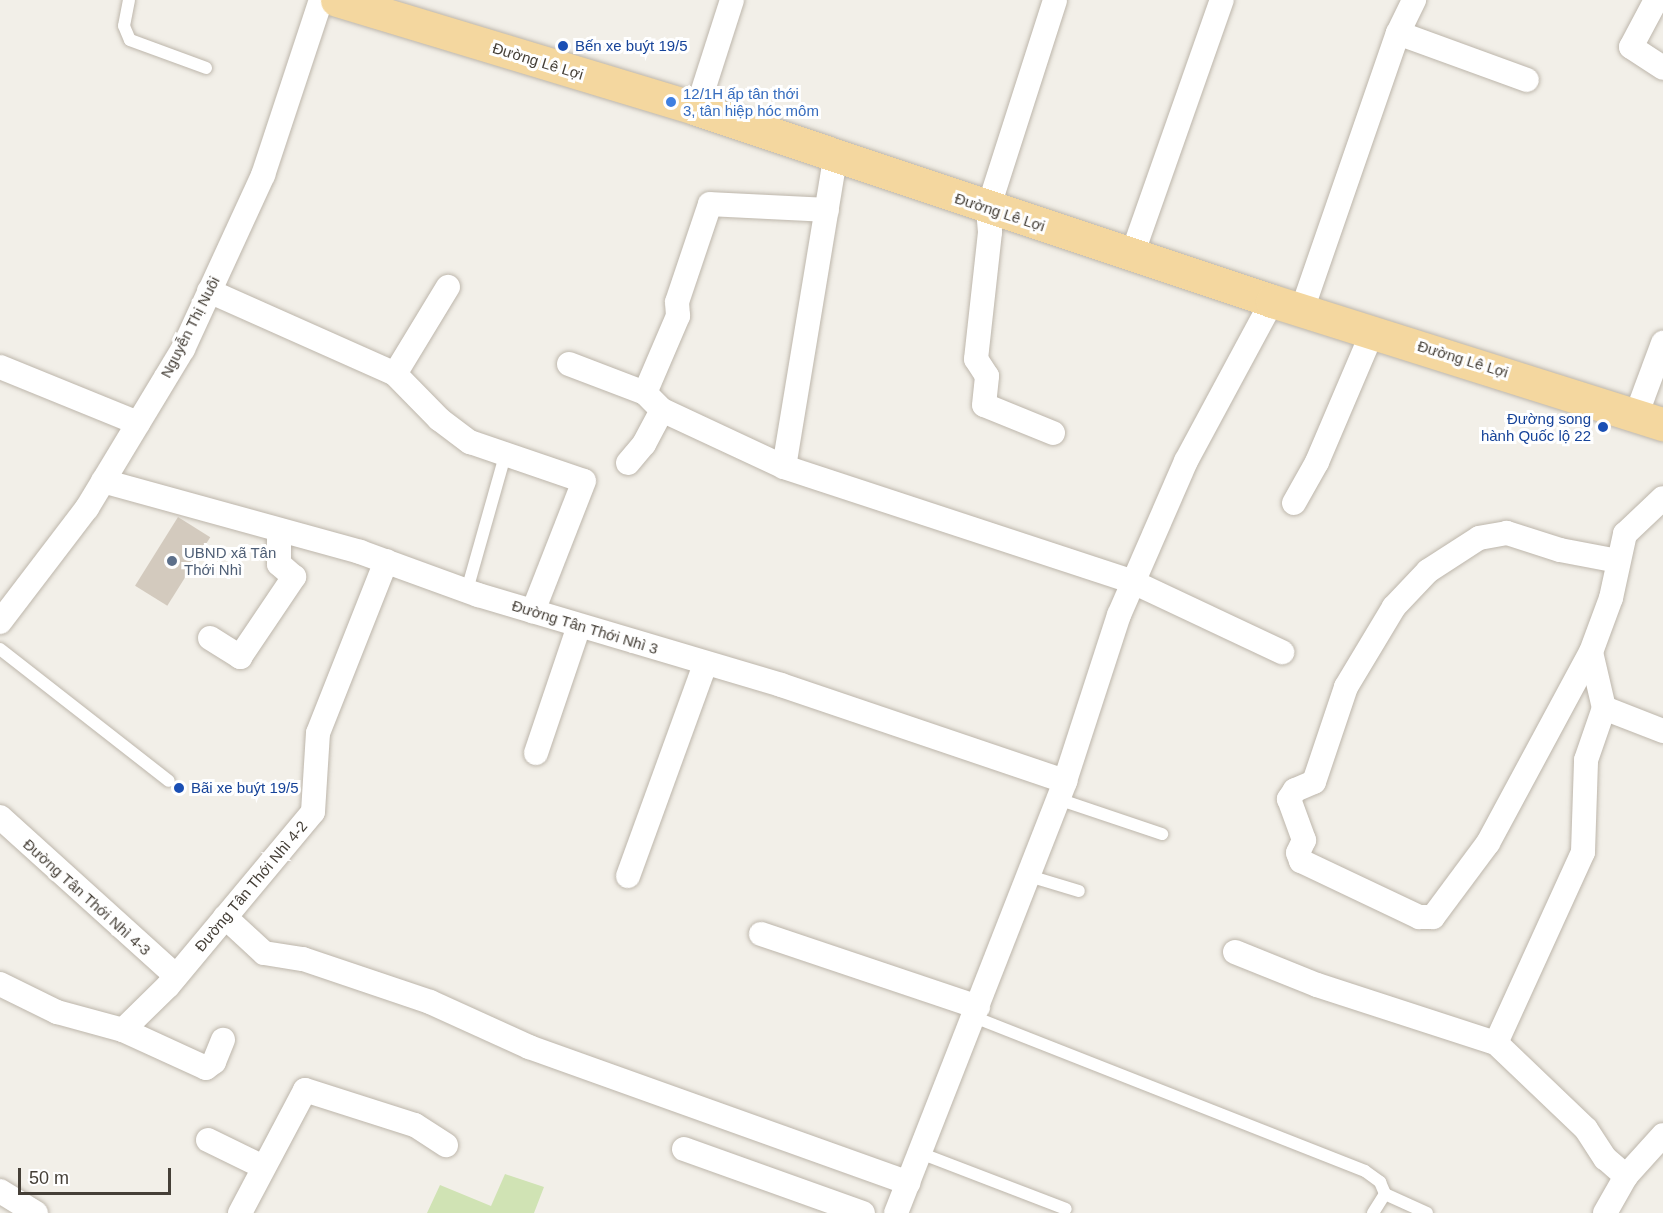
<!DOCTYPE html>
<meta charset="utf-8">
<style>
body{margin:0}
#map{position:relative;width:1663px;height:1213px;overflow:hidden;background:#f2efe8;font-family:Arial,sans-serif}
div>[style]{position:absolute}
.green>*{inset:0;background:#d0e3b4}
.building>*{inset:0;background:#d3cabe;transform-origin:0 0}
.roads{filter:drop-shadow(0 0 2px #bdb6ab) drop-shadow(0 0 2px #bdb6ab)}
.lane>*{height:12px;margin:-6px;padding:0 6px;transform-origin:6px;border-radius:6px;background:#fff}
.street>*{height:24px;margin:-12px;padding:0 12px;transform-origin:12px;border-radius:12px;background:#fff}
.primary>*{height:33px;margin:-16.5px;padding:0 16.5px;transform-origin:16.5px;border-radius:16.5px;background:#f4d79f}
.dots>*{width:16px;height:16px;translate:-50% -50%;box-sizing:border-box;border:3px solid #fff;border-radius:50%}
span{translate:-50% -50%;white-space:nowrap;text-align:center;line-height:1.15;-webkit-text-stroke:6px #fff;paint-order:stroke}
.transit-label{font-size:15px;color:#164399}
.left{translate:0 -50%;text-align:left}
.right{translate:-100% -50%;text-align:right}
.street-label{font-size:15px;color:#453f37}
.shop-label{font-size:15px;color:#366cbe}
.service-label{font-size:15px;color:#4e5e75}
.scale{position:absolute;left:18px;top:1168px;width:153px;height:27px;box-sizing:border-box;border:3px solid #453f37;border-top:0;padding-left:8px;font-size:18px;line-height:21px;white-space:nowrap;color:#453f37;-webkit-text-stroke:4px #fff;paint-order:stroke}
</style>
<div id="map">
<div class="green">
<div style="clip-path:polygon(505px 1174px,544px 1187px,534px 1213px,427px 1213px,440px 1185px,491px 1206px)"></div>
</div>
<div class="building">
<div style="left:178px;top:517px;width:38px;height:81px;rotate:32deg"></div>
</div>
<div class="roads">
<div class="lane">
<div style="left:129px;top:0;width:26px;rotate:101deg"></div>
<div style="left:124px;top:26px;width:15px;rotate:67deg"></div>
<div style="left:130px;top:40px;width:81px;rotate:20.2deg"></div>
<div style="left:467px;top:590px;width:139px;rotate:-74.2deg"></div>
<div style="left:0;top:649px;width:214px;rotate:38deg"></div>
<div style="left:1058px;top:799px;width:110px;rotate:18.6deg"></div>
<div style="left:1029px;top:876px;width:52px;rotate:16.7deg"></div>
<div style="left:974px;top:1017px;width:420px;rotate:21.5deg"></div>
<div style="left:1365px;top:1171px;width:19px;rotate:36deg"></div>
<div style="left:1380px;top:1182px;width:13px;rotate:67deg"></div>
<div style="left:1385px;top:1194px;width:46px;rotate:24.3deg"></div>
<div style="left:920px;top:1153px;width:156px;rotate:21deg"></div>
<div style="left:1373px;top:1213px;width:22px;rotate:-58deg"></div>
</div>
<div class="street">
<div style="left:1656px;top:0;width:53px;rotate:118deg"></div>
<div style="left:1631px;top:47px;width:38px;rotate:33deg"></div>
<div style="left:1398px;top:33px;width:137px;rotate:20deg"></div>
<div style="left:697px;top:109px;width:114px;rotate:-72.2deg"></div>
<div style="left:1132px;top:255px;width:270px;rotate:-70.6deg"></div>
<div style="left:209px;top:291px;width:204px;rotate:24deg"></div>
<div style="left:395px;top:374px;width:102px;rotate:-58.7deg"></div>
<div style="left:1303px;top:307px;width:290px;rotate:-70.9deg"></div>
<div style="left:1398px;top:33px;width:37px;rotate:-64deg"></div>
<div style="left:569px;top:364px;width:81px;rotate:20.9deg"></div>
<div style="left:645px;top:393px;width:24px;rotate:45deg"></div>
<div style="left:662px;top:410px;width:135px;rotate:25deg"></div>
<div style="left:784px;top:467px;width:367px;rotate:18.2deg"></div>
<div style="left:1133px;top:582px;width:165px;rotate:25.2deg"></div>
<div style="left:0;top:367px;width:149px;rotate:22.1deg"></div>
<div style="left:395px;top:374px;width:63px;rotate:45.6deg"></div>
<div style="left:439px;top:419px;width:39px;rotate:37deg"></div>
<div style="left:470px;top:442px;width:120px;rotate:18.9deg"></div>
<div style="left:584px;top:481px;width:140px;rotate:111.4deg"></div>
<div style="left:645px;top:393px;width:84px;rotate:-66.8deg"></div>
<div style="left:678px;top:316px;width:14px;rotate:-94deg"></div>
<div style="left:677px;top:302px;width:103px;rotate:-71.4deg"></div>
<div style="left:710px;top:204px;width:117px;rotate:2.9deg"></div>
<div style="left:1637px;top:413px;width:75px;rotate:-69.6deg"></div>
<div style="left:1053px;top:433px;width:74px;rotate:-157.9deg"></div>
<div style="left:984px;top:405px;width:29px;rotate:-84deg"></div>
<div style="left:987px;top:376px;width:20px;rotate:-123deg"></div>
<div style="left:976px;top:359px;width:128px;rotate:-83.7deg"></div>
<div style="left:990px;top:232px;width:23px;rotate:-95deg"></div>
<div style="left:988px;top:209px;width:219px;rotate:-72.2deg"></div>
<div style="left:628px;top:463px;width:25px;rotate:-50deg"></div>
<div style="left:644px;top:444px;width:38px;rotate:-62deg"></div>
<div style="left:784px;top:467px;width:313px;rotate:-80.6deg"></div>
<div style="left:103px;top:481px;width:267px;rotate:15.4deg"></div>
<div style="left:360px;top:552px;width:126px;rotate:20deg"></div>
<div style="left:478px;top:595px;width:316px;rotate:16.5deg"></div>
<div style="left:781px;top:685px;width:300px;rotate:18.7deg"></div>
<div style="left:1294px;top:503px;width:47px;rotate:-60.7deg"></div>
<div style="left:1317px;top:462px;width:142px;rotate:-66.9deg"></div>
<div style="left:1618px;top:561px;width:59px;rotate:-169.3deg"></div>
<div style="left:1560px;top:550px;width:56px;rotate:-162.2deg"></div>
<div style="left:1507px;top:533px;width:28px;rotate:170deg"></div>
<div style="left:1479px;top:538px;width:61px;rotate:147.1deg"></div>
<div style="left:1428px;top:571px;width:50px;rotate:133.4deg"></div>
<div style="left:1394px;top:607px;width:93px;rotate:121deg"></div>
<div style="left:1346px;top:687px;width:100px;rotate:108.6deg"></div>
<div style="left:1314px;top:782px;width:21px;rotate:157deg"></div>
<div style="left:1295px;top:790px;width:11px;rotate:124deg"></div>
<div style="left:1289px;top:799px;width:44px;rotate:69.9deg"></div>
<div style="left:1304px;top:840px;width:14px;rotate:115deg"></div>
<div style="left:1298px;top:853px;width:9px;rotate:69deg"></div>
<div style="left:1301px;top:861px;width:131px;rotate:25.4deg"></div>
<div style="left:1419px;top:917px;width:14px"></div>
<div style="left:1433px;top:917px;width:92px;rotate:-53.4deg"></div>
<div style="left:1488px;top:843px;width:217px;rotate:-61.7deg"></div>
<div style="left:1591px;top:652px;width:58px;rotate:-69.7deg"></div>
<div style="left:1611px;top:598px;width:66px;rotate:-77.7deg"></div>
<div style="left:1625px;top:534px;width:52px;rotate:-43.5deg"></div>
<div style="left:0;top:622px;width:143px;rotate:-52.7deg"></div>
<div style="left:87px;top:508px;width:186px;rotate:-58.9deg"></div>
<div style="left:183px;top:349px;width:192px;rotate:-65.3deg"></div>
<div style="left:263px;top:175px;width:184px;rotate:-71.7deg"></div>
<div style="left:210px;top:638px;width:36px;rotate:32deg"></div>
<div style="left:240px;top:657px;width:97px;rotate:-56deg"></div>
<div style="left:294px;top:577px;width:20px;rotate:-139deg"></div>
<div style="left:279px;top:564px;width:34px;rotate:-90deg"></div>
<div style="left:1604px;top:708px;width:63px;rotate:21.3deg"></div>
<div style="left:536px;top:753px;width:134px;rotate:-71.3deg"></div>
<div style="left:0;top:817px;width:237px;rotate:42.1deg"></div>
<div style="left:628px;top:876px;width:226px;rotate:-70deg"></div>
<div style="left:225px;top:917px;width:53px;rotate:42.7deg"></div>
<div style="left:264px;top:953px;width:39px;rotate:9deg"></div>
<div style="left:303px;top:959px;width:134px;rotate:18.7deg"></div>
<div style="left:430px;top:1002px;width:109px;rotate:24.4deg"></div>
<div style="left:529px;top:1047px;width:403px;rotate:19.7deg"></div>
<div style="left:761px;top:934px;width:229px;rotate:18.6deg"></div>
<div style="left:1235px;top:952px;width:88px;rotate:21.9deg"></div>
<div style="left:1317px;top:985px;width:188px;rotate:18deg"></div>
<div style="left:1496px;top:1043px;width:124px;rotate:43.7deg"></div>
<div style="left:1586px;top:1129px;width:35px;rotate:57deg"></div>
<div style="left:1605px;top:1158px;width:28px;rotate:41deg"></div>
<div style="left:0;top:984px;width:64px;rotate:26.2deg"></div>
<div style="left:57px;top:1012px;width:68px;rotate:15.3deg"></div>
<div style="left:123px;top:1030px;width:63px;rotate:-44.4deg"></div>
<div style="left:168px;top:986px;width:226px;rotate:-50.2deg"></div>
<div style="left:313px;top:812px;width:79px;rotate:-86.4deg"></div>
<div style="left:318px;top:733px;width:185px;rotate:-68.4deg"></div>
<div style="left:123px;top:1030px;width:91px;rotate:24.6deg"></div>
<div style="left:206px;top:1068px;width:10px;rotate:-37deg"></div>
<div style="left:214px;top:1062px;width:24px;rotate:-68deg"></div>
<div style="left:1496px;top:1043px;width:210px;rotate:-65.5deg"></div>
<div style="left:1583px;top:852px;width:92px;rotate:-88.1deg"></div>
<div style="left:1586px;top:760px;width:55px;rotate:-70.9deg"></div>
<div style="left:1604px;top:708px;width:57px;rotate:-103.1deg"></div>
<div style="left:208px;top:1140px;width:61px;rotate:26.1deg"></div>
<div style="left:684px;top:1149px;width:190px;rotate:19.7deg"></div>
<div style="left:0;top:1191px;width:42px;rotate:31.4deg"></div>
<div style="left:240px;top:1213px;width:139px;rotate:-62.1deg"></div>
<div style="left:305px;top:1090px;width:115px;rotate:17.7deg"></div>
<div style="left:415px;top:1125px;width:37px;rotate:33deg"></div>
<div style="left:896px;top:1213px;width:464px;rotate:-68.6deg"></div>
<div style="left:1065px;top:781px;width:175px;rotate:-72deg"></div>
<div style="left:1119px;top:615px;width:168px;rotate:-66.5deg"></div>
<div style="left:1186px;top:461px;width:182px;rotate:-61.7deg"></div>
<div style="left:1605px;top:1213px;width:43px;rotate:-60.4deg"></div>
<div style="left:1626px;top:1176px;width:55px;rotate:-47.9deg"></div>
</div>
<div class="primary">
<div style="left:337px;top:0;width:376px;rotate:16.8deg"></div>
<div style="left:697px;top:109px;width:606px;rotate:18.46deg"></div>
<div style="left:1272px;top:301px;width:410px;rotate:17.5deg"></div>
</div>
</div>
<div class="dots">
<div style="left:563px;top:46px;background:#1a4fb4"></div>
<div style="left:671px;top:102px;background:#3f7fe0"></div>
<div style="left:1603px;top:427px;background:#1a4fb4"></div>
<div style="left:172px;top:561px;background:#5c6f8a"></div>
<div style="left:179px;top:788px;background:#1a4fb4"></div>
</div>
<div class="transit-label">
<span class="left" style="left:575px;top:46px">Bến xe buýt 19/5</span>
<span class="right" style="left:1591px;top:427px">Đường song<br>hành Quốc lộ 22</span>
<span class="left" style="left:191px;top:788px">Bãi xe buýt 19/5</span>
</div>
<div class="street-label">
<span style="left:538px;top:61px;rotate:17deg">Đường Lê Lợi</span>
<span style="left:1000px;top:212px;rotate:18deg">Đường Lê Lợi</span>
<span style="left:190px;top:327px;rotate:-63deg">Nguyễn Thị Nuôi</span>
<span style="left:1463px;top:359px;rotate:17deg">Đường Lê Lợi</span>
<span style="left:585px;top:627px;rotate:17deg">Đường Tân Thới Nhì 3</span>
<span style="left:251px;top:886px;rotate:-50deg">Đường Tân Thới Nhì 4-2</span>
<span style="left:87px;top:897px;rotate:42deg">Đường Tân Thới Nhì 4-3</span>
</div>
<div class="shop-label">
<span class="left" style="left:683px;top:102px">12/1H ấp tân thới<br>3, tân hiệp hóc môm</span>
</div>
<div class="service-label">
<span class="left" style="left:184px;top:561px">UBND xã Tân<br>Thới Nhì</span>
</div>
<div class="scale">50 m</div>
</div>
